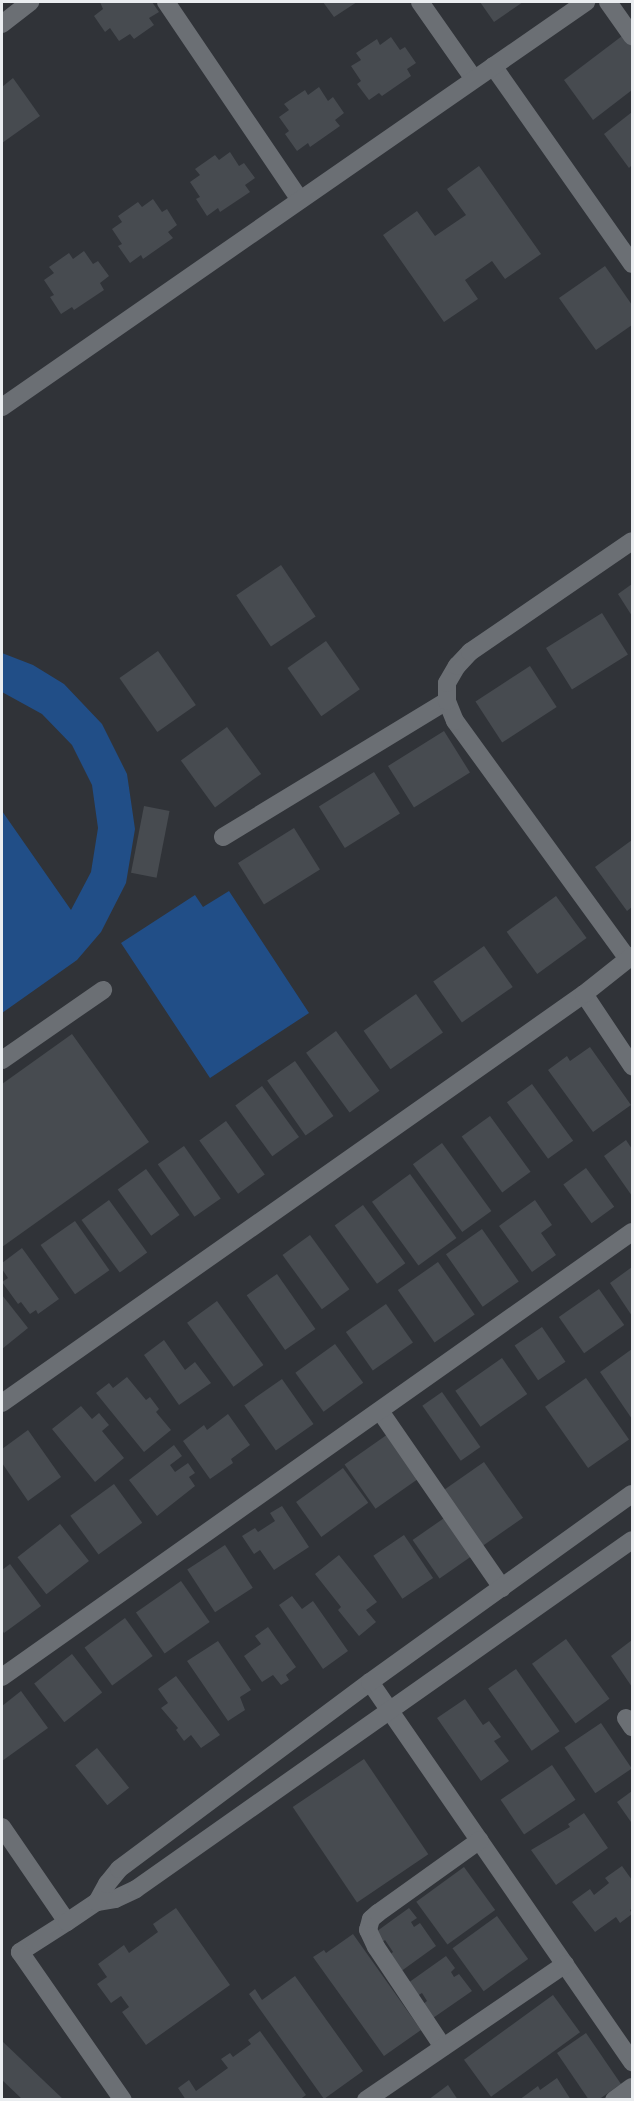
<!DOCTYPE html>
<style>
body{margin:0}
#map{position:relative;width:634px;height:2101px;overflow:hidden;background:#303338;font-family:Lora,serif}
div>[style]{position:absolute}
.green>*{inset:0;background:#214e87}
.building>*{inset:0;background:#474b50;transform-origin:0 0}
.street>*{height:18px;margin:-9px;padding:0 9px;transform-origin:9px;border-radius:9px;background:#6b6f74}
.secondary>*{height:18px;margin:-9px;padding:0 9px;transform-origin:9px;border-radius:9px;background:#6b6f74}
span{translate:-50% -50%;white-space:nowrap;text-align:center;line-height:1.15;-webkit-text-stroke:4.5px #191b1d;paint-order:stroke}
.frame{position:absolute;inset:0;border:3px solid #eaedf0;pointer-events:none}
</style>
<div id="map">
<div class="green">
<div style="clip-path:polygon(2px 653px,33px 665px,64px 684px,102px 724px,127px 774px,135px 829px,126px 883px,101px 932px,77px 960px,2px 1013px,2px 811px,71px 910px,91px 872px,98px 828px,92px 785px,72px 745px,42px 714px,2px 692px)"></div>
<div style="clip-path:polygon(229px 891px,309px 1013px,210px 1078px,121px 943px,195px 895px,203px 907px)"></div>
</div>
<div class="building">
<div style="clip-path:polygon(100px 2px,152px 2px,159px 12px,149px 18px,154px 25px,134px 39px,130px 34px,119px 41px,110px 28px,105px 32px,94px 16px,103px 9px)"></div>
<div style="clip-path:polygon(323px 2px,357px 2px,334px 17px)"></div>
<div style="clip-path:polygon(480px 2px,523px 2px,494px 22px)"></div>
<div style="clip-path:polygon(626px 33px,632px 41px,632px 90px,593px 120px,564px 80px)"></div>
<div style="clip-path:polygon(391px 37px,400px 50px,405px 47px,416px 63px,407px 69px,411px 76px,382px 96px,379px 93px,369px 100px,357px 84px,361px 81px,351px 66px,361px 60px,356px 53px,377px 39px,380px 45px)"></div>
<div style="clip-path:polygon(13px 78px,40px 116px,2px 143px,2px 87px)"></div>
<div style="clip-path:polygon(319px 87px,328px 101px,333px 97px,344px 113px,335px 120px,340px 126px,310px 147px,308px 143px,297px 151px,285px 134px,289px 131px,279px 117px,289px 110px,284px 104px,305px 90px,308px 95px)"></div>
<div style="clip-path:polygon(632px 112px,632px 165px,629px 168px,604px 134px)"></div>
<div style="clip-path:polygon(230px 152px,239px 166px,244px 163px,255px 178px,245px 185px,250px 192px,220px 212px,218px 208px,207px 216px,196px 199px,200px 197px,190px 182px,200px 175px,195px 169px,215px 155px,219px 160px)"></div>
<div style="clip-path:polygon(479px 166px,541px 254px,505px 279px,492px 261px,465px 280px,478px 299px,444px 322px,383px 235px,417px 211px,435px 236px,466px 215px,447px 189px)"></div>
<div style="clip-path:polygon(153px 199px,162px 212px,167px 209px,177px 225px,168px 232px,173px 238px,143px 259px,141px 255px,130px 263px,118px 246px,122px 244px,112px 229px,122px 222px,118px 216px,138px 202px,142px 207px)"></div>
<div style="clip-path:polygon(84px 251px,93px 264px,98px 261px,109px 276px,100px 283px,104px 290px,74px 310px,72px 307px,61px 314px,50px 297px,54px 295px,44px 280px,54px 273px,49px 267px,69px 253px,73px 259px)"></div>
<div style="clip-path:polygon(605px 266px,632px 305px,632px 325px,596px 350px,559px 298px)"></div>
<div style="left:281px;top:565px;width:62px;height:54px;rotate:56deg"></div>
<div style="clip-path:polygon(632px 584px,632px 616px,618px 594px)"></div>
<div style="left:602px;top:613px;width:49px;height:66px;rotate:58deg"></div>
<div style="left:326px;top:641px;width:59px;height:47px;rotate:55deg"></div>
<div style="left:158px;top:651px;width:66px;height:47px;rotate:55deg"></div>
<div style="left:530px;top:666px;width:49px;height:65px;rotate:57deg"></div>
<div style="left:227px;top:727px;width:58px;height:57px;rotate:54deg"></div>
<div style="left:444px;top:731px;width:49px;height:66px;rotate:58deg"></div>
<div style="left:374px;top:772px;width:49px;height:65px;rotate:58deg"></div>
<div style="left:144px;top:806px;width:26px;height:68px;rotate:11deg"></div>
<div style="left:294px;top:828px;width:49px;height:66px;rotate:58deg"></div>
<div style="clip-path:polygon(632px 840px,632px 907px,627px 911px,595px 867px)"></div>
<div style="left:556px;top:896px;width:52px;height:61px;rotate:54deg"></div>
<div style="left:484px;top:946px;width:50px;height:62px;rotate:55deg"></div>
<div style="left:416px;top:994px;width:47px;height:64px;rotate:55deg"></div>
<div style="left:336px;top:1031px;width:74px;height:37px;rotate:54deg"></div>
<div style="clip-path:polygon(72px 1034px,149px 1142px,2px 1247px,2px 1084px)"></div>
<div style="clip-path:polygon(590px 1047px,631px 1105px,593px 1132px,548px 1070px,567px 1056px,570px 1061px)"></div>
<div style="left:295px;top:1061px;width:67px;height:34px;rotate:55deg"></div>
<div style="left:532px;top:1084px;width:70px;height:31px;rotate:54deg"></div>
<div style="left:262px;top:1086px;width:63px;height:33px;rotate:54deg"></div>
<div style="left:490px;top:1116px;width:69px;height:35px;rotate:54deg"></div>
<div style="left:226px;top:1121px;width:66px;height:33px;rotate:54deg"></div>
<div style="clip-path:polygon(626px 1140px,632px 1149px,632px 1196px,604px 1156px)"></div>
<div style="left:442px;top:1143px;width:84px;height:36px;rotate:54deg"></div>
<div style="left:184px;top:1146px;width:64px;height:32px;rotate:55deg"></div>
<div style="left:586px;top:1168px;width:48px;height:28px;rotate:54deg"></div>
<div style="left:146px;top:1169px;width:57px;height:35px;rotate:54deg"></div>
<div style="left:410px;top:1174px;width:79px;height:47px;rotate:54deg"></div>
<div style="left:109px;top:1200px;width:65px;height:34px;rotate:54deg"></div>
<div style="clip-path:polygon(535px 1200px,552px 1225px,541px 1233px,556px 1255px,532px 1272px,499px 1226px)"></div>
<div style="left:363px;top:1205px;width:72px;height:35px;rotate:54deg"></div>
<div style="left:75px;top:1221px;width:60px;height:42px;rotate:55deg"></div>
<div style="left:482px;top:1229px;width:64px;height:44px;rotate:55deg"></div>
<div style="left:310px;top:1235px;width:67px;height:34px;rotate:54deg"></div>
<div style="clip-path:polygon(22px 1248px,59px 1299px,38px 1314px,36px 1310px,30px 1314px,21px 1302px,18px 1304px,2px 1282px,8px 1278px,2px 1269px,2px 1263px)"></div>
<div style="left:438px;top:1262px;width:64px;height:49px;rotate:55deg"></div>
<div style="clip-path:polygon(632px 1267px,632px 1316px,610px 1283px)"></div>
<div style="left:277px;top:1274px;width:67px;height:37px;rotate:55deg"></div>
<div style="left:599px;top:1289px;width:44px;height:49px;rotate:55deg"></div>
<div style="clip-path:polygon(2px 1295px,28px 1328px,2px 1349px)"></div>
<div style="left:217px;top:1301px;width:79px;height:37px;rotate:54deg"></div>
<div style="left:386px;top:1304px;width:47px;height:49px;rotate:55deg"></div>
<div style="left:542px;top:1327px;width:42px;height:33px;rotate:56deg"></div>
<div style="clip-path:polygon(164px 1340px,185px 1370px,195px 1362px,211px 1383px,179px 1405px,144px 1355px)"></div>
<div style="left:335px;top:1344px;width:48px;height:49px;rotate:54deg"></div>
<div style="clip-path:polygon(632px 1349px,632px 1419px,600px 1372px)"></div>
<div style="left:502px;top:1358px;width:44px;height:57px;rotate:55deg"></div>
<div style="clip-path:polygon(127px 1377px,146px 1400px,150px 1397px,159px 1409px,156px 1412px,171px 1430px,144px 1452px,96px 1393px,109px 1383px,113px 1388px)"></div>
<div style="left:586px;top:1378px;width:75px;height:50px;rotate:55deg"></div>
<div style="left:282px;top:1379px;width:55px;height:46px;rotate:55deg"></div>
<div style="left:442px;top:1392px;width:67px;height:24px;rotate:55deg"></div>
<div style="clip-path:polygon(81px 1406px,92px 1419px,99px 1413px,109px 1425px,102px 1431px,124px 1458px,95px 1482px,52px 1429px)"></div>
<div style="clip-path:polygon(228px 1414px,250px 1445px,231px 1459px,233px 1463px,210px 1479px,183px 1441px,204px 1425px,207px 1430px)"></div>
<div style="clip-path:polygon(28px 1430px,61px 1477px,28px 1501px,2px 1463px,2px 1449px)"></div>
<div style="left:388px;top:1434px;width:54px;height:53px;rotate:55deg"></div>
<div style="clip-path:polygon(174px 1445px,182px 1456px,170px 1465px,175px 1472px,188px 1463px,195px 1473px,189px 1477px,195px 1486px,157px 1516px,129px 1480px)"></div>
<div style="left:484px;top:1462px;width:68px;height:49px;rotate:55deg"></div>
<div style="left:343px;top:1468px;width:43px;height:58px;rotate:54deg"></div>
<div style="left:114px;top:1484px;width:48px;height:54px;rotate:54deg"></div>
<div style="clip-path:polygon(282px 1506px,309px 1547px,274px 1570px,260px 1550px,254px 1554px,242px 1536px,255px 1528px,258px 1532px,275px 1521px,270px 1513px)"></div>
<div style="left:447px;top:1516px;width:47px;height:42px;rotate:55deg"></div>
<div style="left:60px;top:1524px;width:47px;height:54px;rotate:52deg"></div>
<div style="left:404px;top:1535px;width:52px;height:37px;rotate:56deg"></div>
<div style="left:225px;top:1545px;width:51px;height:45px;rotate:57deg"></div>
<div style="clip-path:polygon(339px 1555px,377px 1602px,366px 1610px,376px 1622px,359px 1636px,338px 1610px,341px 1607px,315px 1574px)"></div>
<div style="clip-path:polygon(10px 1564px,41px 1606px,4px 1633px,2px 1630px,2px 1570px)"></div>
<div style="left:181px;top:1581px;width:50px;height:55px;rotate:55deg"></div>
<div style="clip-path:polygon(292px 1596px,302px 1609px,313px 1601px,348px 1651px,323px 1669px,279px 1605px)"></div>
<div style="left:125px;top:1618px;width:47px;height:50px;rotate:54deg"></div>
<div style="clip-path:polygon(268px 1627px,296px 1667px,286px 1675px,289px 1680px,281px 1685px,273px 1675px,262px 1682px,244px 1656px,261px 1644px,255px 1636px)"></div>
<div style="left:566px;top:1639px;width:74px;height:42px;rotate:54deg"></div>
<div style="clip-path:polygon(632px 1640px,632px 1687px,611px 1656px)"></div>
<div style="clip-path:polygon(218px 1641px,251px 1690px,240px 1697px,245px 1710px,228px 1721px,187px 1661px)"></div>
<div style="left:72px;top:1654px;width:49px;height:48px;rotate:52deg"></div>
<div style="left:516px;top:1669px;width:76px;height:34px;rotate:55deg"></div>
<div style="clip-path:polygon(176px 1676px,220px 1735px,201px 1748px,191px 1735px,184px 1741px,176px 1730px,178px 1728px,161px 1708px,168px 1703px,158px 1689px)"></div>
<div style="clip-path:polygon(21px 1691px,48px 1728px,2px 1761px,2px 1706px)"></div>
<div style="clip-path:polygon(465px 1699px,483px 1725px,489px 1721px,501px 1737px,494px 1741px,509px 1761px,481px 1781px,437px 1718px)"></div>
<div style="left:601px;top:1723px;width:55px;height:44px;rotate:56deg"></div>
<div style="left:97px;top:1748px;width:51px;height:28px;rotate:51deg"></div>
<div style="left:364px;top:1759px;width:115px;height:86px;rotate:56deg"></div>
<div style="left:552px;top:1765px;width:42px;height:62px;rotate:56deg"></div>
<div style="clip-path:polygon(632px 1791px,632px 1821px,631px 1822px,617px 1802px)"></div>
<div style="clip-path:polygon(584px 1813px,608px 1848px,556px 1885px,531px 1850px,570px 1827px,568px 1824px)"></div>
<div style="clip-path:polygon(622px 1866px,632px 1880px,632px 1909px,630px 1910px,632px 1914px,620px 1923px,616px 1917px,595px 1932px,572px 1902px,590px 1889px,594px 1895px,609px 1883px,605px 1878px)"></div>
<div style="left:464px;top:1867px;width:53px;height:59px;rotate:54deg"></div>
<div style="clip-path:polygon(176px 1908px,230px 1985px,146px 2045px,122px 2012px,129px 2007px,121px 1996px,111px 2003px,97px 1984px,107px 1977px,98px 1964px,124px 1945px,129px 1953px,158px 1932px,153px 1924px)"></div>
<div style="clip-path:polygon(409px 1908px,417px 1918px,411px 1922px,414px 1927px,420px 1923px,436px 1946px,400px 1972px,388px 1956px,393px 1952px,385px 1940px,380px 1944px,373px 1934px)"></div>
<div style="left:497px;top:1916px;width:53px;height:55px;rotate:54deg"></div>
<div style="clip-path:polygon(353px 1934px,421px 2030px,384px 2056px,313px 1957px,324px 1950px,326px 1953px)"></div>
<div style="clip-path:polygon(446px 1956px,455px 1968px,451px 1972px,454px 1977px,459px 1974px,472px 1991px,433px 2018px,423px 2004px,427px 2001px,422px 1993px,417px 1996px,408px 1983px)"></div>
<div style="clip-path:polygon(295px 1976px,363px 2071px,324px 2099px,249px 1994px,255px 1989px,262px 2000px)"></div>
<div style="left:553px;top:1995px;width:46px;height:110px;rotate:54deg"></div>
<div style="clip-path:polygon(260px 2031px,306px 2095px,299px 2100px,186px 2100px,178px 2088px,189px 2080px,196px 2091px,228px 2068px,221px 2059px,230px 2053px,233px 2057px,251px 2044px,248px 2040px)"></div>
<div style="clip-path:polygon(586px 2033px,621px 2084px,598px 2100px,589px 2100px,557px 2053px)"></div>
<div style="clip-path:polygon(2px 2041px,64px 2100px,23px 2100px,2px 2080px)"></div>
<div style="clip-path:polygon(557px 2078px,571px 2100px,519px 2100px,538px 2086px,540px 2090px)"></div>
<div style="clip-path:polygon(448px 2085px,458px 2100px,428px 2100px)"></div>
</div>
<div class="street">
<div style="left:166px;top:2px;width:239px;rotate:55.9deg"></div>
<div style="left:420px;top:2px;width:94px;rotate:55deg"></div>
<div style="left:608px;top:2px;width:42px;rotate:54.8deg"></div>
<div style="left:2px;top:24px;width:36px;rotate:-38deg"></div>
<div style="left:493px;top:66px;width:242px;rotate:54.9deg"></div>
<div style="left:2px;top:407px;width:711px;rotate:-34.74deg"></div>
<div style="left:223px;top:837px;width:262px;rotate:-31.3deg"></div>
<div style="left:628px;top:959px;width:294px;rotate:-126deg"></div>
<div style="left:455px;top:721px;width:22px;rotate:-112deg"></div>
<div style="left:447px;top:701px;width:18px;rotate:-90deg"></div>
<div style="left:447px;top:683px;width:20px;rotate:-60deg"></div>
<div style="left:457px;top:666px;width:19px;rotate:-47deg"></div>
<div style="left:470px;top:652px;width:196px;rotate:-34.4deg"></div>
<div style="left:584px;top:994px;width:87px;rotate:56.3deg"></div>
<div style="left:2px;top:1060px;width:123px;rotate:-34.7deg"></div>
<div style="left:2px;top:1403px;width:711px;rotate:-35.1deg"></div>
<div style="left:584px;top:994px;width:61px;rotate:-38.4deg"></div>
<div style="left:380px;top:1411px;width:215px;rotate:55.4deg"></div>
<div style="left:2px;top:1677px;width:771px;rotate:-35.24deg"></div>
<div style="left:370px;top:1682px;width:462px;rotate:55.4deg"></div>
<div style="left:626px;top:1718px;width:11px;rotate:56deg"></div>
<div style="left:67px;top:1922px;width:56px;rotate:147.4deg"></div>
<div style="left:20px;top:1952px;width:180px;rotate:55.2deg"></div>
<div style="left:443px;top:2047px;width:120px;rotate:-123.8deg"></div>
<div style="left:376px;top:1947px;width:19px;rotate:-115deg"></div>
<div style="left:368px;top:1930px;width:11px;rotate:-75deg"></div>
<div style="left:371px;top:1919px;width:9px;rotate:-41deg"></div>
<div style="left:378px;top:1913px;width:125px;rotate:-35.6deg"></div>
<div style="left:366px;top:2100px;width:241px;rotate:-34.3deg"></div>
<div style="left:614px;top:2100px;width:22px;rotate:-36deg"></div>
</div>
<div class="secondary">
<div style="left:2px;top:1827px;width:115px;rotate:55.6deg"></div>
<div style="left:67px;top:1922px;width:36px;rotate:-34deg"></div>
<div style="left:97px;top:1902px;width:18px;rotate:-9deg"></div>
<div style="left:115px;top:1899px;width:23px;rotate:-25deg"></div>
<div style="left:136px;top:1889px;width:606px;rotate:-35.13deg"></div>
<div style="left:97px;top:1902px;width:21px;rotate:-61deg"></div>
<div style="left:107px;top:1884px;width:19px;rotate:-51deg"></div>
<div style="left:119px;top:1869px;width:313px;rotate:-36.7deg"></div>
<div style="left:370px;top:1682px;width:322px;rotate:-35.7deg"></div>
</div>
<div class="frame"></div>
</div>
